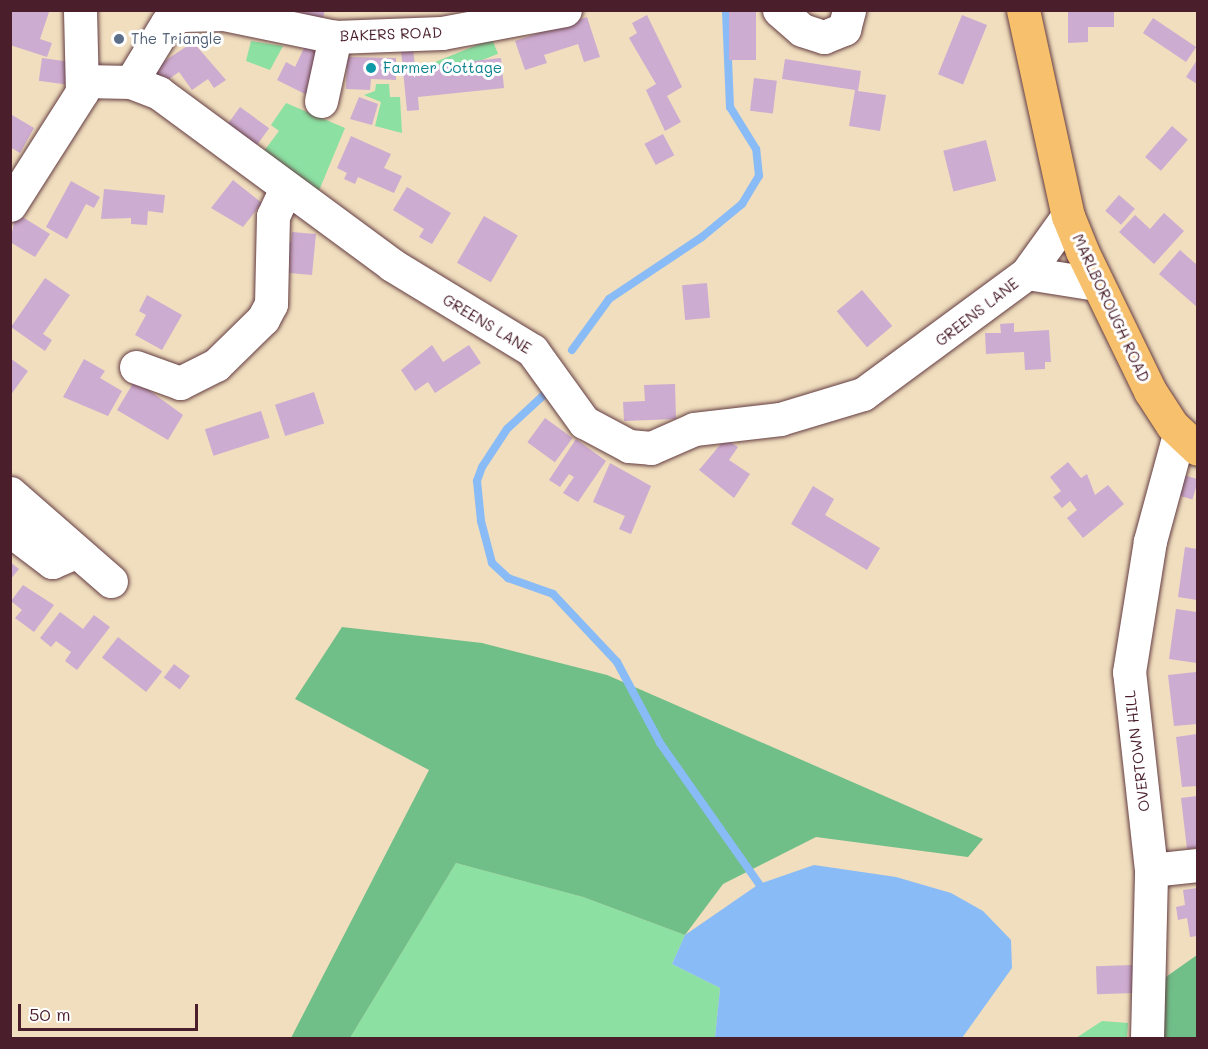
<!DOCTYPE html>
<style>
body{margin:0}
#map{position:relative;width:1208px;height:1049px;overflow:hidden;background:#f0debe;font-family:Mali,sans-serif}
div>[style]{position:absolute}
.green>*{inset:0;background:#8be0a2;transform-origin:0 0}
.forest>*{inset:0;background:#70be88}
.water>*{inset:0;background:#89bbf6}
.stream>*{height:8px;margin:-4px;padding:0 4px;transform-origin:4px;border-radius:4px;background:#89bbf6}
.building>*{inset:0;background:#cdacd1;transform-origin:0 0}
.roads{filter:drop-shadow(0 0 2px #633c41) drop-shadow(0 0 2px #633c41)}
.minor>*{height:33px;margin:-16.5px;padding:0 16.5px;transform-origin:16.5px;border-radius:16.5px;background:#fff}
.major>*{height:33px;margin:-16.5px;padding:0 16.5px;transform-origin:16.5px;border-radius:16.5px;background:#f7c06c}
.dots>*{width:16px;height:16px;translate:-50% -50%;box-sizing:border-box;border:3px solid #fff;border-radius:50%}
span{translate:-50% -50%;white-space:nowrap;text-align:center;line-height:1.15;-webkit-text-stroke:6px #fff;paint-order:stroke}
.street-label{font-size:15px;color:#4a1f2b}
.service-label{font-size:15px;color:#4e5e75}
.left{translate:0 -50%;text-align:left}
.culture-label{font-size:15px;color:#0d838f}
.frame{position:absolute;inset:0;border:12px solid #4a1f2b;pointer-events:none}
.scale{position:absolute;left:18px;top:1004px;width:180px;height:27px;box-sizing:border-box;border:3px solid #4a1f2b;border-top:0;padding-left:8px;font-size:18px;line-height:21px;white-space:nowrap;color:#4a1f2b;-webkit-text-stroke:4px #fff;paint-order:stroke}
</style>
<div id="map">
<div class="green">
<div style="left:492px;top:39px;width:16px;height:74px;rotate:68deg"></div>
<div style="clip-path:polygon(251px 41px,283px 46px,270px 70px,246px 61px)"></div>
<div style="clip-path:polygon(376px 84px,389px 84px,390px 97px,400px 97px,402px 133px,375px 126px,381px 102px,364px 95px,375px 91px)"></div>
<div style="clip-path:polygon(286px 103px,345px 128px,318px 193px,261px 155px,279px 131px,271px 125px)"></div>
<div style="clip-path:polygon(456px 863px,583px 897px,685px 935px,672px 964px,720px 988px,715px 1038px,350px 1038px)"></div>
<div style="clip-path:polygon(1102px 1021px,1128px 1023px,1127px 1038px,1076px 1038px)"></div>
</div>
<div class="forest">
<div style="clip-path:polygon(342px 627px,482px 643px,607px 675px,983px 839px,968px 857px,816px 837px,723px 884px,685px 935px,583px 897px,456px 863px,350px 1038px,291px 1038px,429px 770px,295px 699px)"></div>
<div style="clip-path:polygon(1197px 955px,1197px 1038px,1162px 1038px,1163px 979px)"></div>
</div>
<div class="water">
<div style="clip-path:polygon(814px 865px,896px 877px,951px 893px,983px 911px,1011px 940px,1012px 968px,962px 1038px,715px 1038px,720px 988px,672px 964px,685px 935px,759px 884px)"></div>
</div>
<div class="stream">
<div style="left:572px;top:350px;width:63px;rotate:-54deg"></div>
<div style="left:609px;top:299px;width:112px;rotate:-33.7deg"></div>
<div style="left:702px;top:237px;width:52px;rotate:-39.5deg"></div>
<div style="left:742px;top:204px;width:33px;rotate:-59deg"></div>
<div style="left:759px;top:176px;width:27px;rotate:-96deg"></div>
<div style="left:756px;top:149px;width:49px;rotate:-121.8deg"></div>
<div style="left:730px;top:107px;width:97px;rotate:-92.4deg"></div>
<div style="left:547px;top:392px;width:54px;rotate:137.2deg"></div>
<div style="left:507px;top:429px;width:45px;rotate:123.3deg"></div>
<div style="left:482px;top:467px;width:15px;rotate:110deg"></div>
<div style="left:477px;top:481px;width:40px;rotate:84.3deg"></div>
<div style="left:481px;top:521px;width:43px;rotate:75.3deg"></div>
<div style="left:492px;top:563px;width:22px;rotate:43deg"></div>
<div style="left:508px;top:578px;width:48px;rotate:19.6deg"></div>
<div style="left:553px;top:594px;width:93px;rotate:46.7deg"></div>
<div style="left:617px;top:662px;width:92px;rotate:62deg"></div>
<div style="left:660px;top:743px;width:172px;rotate:54.9deg"></div>
</div>
<div class="building">
<div style="clip-path:polygon(12px 10px,49px 12px,40px 39px,52px 43px,47px 57px,10px 45px)"></div>
<div style="clip-path:polygon(293px 10px,325px 10px,322px 21px)"></div>
<div style="left:729px;top:10px;width:27px;height:50px"></div>
<div style="clip-path:polygon(1068px 10px,1114px 10px,1114px 27px,1088px 27px,1088px 42px,1068px 43px)"></div>
<div style="clip-path:polygon(647px 15px,682px 87px,667px 96px,681px 122px,665px 131px,646px 90px,656px 84px,629px 38px,637px 33px,632px 23px)"></div>
<div style="left:962px;top:15px;width:27px;height:64px;rotate:22deg"></div>
<div style="clip-path:polygon(587px 17px,600px 57px,584px 62px,578px 44px,544px 55px,547px 63px,525px 70px,515px 41px)"></div>
<div style="left:1153px;top:18px;width:52px;height:18px;rotate:34deg"></div>
<div style="clip-path:polygon(193px 42px,226px 80px,214px 88px,208px 79px,192px 90px,179px 72px,163px 83px,153px 69px)"></div>
<div style="clip-path:polygon(305px 46px,327px 57px,307px 95px,277px 80px,286px 62px,295px 67px)"></div>
<div style="clip-path:polygon(413px 48px,415px 67px,501px 58px,504px 88px,418px 97px,419px 110px,407px 111px,401px 50px)"></div>
<div style="clip-path:polygon(347px 57px,396px 58px,396px 80px,371px 79px,370px 90px,346px 89px)"></div>
<div style="left:42px;top:58px;width:29px;height:23px;rotate:8deg"></div>
<div style="clip-path:polygon(785px 59px,861px 71px,858px 91px,886px 95px,880px 131px,849px 126px,855px 90px,782px 79px)"></div>
<div style="clip-path:polygon(1197px 60px,1197px 84px,1186px 77px)"></div>
<div style="left:754px;top:78px;width:23px;height:33px;rotate:7deg"></div>
<div style="clip-path:polygon(359px 97px,378px 104px,372px 125px,350px 119px)"></div>
<div style="left:240px;top:107px;width:36px;height:29px;rotate:36deg"></div>
<div style="clip-path:polygon(12px 115px,34px 128px,20px 153px,10px 147px)"></div>
<div style="left:1172px;top:126px;width:21px;height:41px;rotate:41deg"></div>
<div style="left:663px;top:134px;width:24px;height:21px;rotate:62deg"></div>
<div style="clip-path:polygon(351px 136px,391px 154px,384px 168px,402px 176px,394px 193px,358px 177px,355px 184px,344px 179px,347px 173px,337px 168px)"></div>
<div style="left:986px;top:140px;width:42px;height:44px;rotate:76deg"></div>
<div style="clip-path:polygon(233px 180px,262px 203px,243px 227px,211px 208px)"></div>
<div style="clip-path:polygon(71px 181px,100px 197px,94px 208px,86px 204px,67px 239px,46px 227px)"></div>
<div style="clip-path:polygon(407px 187px,451px 213px,432px 244px,419px 237px,424px 229px,393px 210px)"></div>
<div style="clip-path:polygon(104px 189px,165px 195px,163px 213px,148px 211px,147px 225px,131px 224px,131px 218px,101px 219px)"></div>
<div style="left:1119px;top:195px;width:21px;height:21px;rotate:41deg"></div>
<div style="clip-path:polygon(16px 213px,50px 234px,35px 257px,10px 242px)"></div>
<div style="clip-path:polygon(1164px 213px,1184px 231px,1154px 264px,1119px 232px,1135px 215px,1150px 229px)"></div>
<div style="left:484px;top:216px;width:39px;height:54px;rotate:30deg"></div>
<div style="clip-path:polygon(292px 232px,316px 234px,312px 275px,289px 273px,290px 262px,282px 261px,284px 242px,291px 242px)"></div>
<div style="clip-path:polygon(1180px 250px,1197px 265px,1197px 307px,1159px 274px)"></div>
<div style="clip-path:polygon(45px 278px,70px 295px,43px 334px,52px 340px,45px 351px,11px 327px)"></div>
<div style="left:707px;top:283px;width:35px;height:25px;rotate:85deg"></div>
<div style="left:862px;top:290px;width:47px;height:33px;rotate:50deg"></div>
<div style="clip-path:polygon(147px 295px,182px 315px,162px 350px,135px 335px,146px 315px,139px 311px)"></div>
<div style="clip-path:polygon(1014px 323px,1014px 332px,1049px 330px,1051px 362px,1045px 362px,1045px 369px,1025px 370px,1024px 352px,986px 354px,985px 333px,1001px 333px,1000px 324px)"></div>
<div style="clip-path:polygon(432px 345px,443px 362px,469px 345px,481px 363px,435px 393px,428px 382px,415px 391px,401px 370px)"></div>
<div style="clip-path:polygon(10px 358px,28px 371px,10px 396px)"></div>
<div style="clip-path:polygon(84px 359px,105px 371px,100px 378px,122px 391px,108px 416px,63px 397px)"></div>
<div style="clip-path:polygon(135px 380px,183px 415px,168px 440px,117px 410px)"></div>
<div style="clip-path:polygon(675px 384px,676px 419px,624px 421px,623px 402px,645px 401px,644px 385px)"></div>
<div style="left:314px;top:392px;width:33px;height:41px;rotate:72deg"></div>
<div style="left:261px;top:411px;width:28px;height:59px;rotate:72deg"></div>
<div style="left:545px;top:418px;width:34px;height:30px;rotate:36deg"></div>
<div style="clip-path:polygon(576px 439px,606px 461px,578px 502px,563px 493px,574px 477px,569px 474px,560px 487px,549px 480px)"></div>
<div style="clip-path:polygon(725px 439px,738px 447px,729px 460px,750px 474px,734px 498px,699px 470px)"></div>
<div style="clip-path:polygon(1068px 462px,1081px 478px,1087px 474px,1095px 495px,1108px 485px,1124px 504px,1083px 538px,1067px 518px,1077px 510px,1070px 501px,1062px 508px,1053px 497px,1061px 491px,1050px 477px)"></div>
<div style="clip-path:polygon(610px 463px,651px 486px,631px 534px,619px 529px,625px 516px,593px 502px)"></div>
<div style="left:1180px;top:474px;width:19px;height:21px;rotate:16deg"></div>
<div style="clip-path:polygon(813px 486px,834px 499px,825px 515px,880px 548px,867px 570px,791px 524px)"></div>
<div style="clip-path:polygon(1185px 547px,1197px 549px,1197px 600px,1178px 597px)"></div>
<div style="clip-path:polygon(10px 562px,19px 569px,10px 580px)"></div>
<div style="clip-path:polygon(23px 585px,54px 605px,34px 632px,15px 618px,22px 610px,11px 601px)"></div>
<div style="clip-path:polygon(1176px 609px,1197px 612px,1197px 663px,1169px 659px)"></div>
<div style="clip-path:polygon(60px 612px,83px 629px,94px 615px,110px 627px,77px 670px,65px 661px,71px 652px,56px 641px,51px 647px,40px 638px)"></div>
<div style="left:118px;top:637px;width:56px;height:26px;rotate:38deg"></div>
<div style="left:174px;top:664px;width:20px;height:17px;rotate:37deg"></div>
<div style="clip-path:polygon(1196px 672px,1197px 724px,1174px 726px,1168px 675px)"></div>
<div style="clip-path:polygon(1197px 734px,1197px 786px,1182px 787px,1176px 737px)"></div>
<div style="clip-path:polygon(1197px 796px,1197px 848px,1187px 849px,1181px 798px)"></div>
<div style="clip-path:polygon(1197px 888px,1197px 936px,1190px 937px,1187px 918px,1178px 920px,1176px 907px,1185px 905px,1183px 890px)"></div>
<div style="left:1133px;top:965px;width:28px;height:37px;rotate:88deg"></div>
</div>
<div class="roads">
<div class="minor">
<div style="left:779px;top:10px;width:30px;rotate:41deg"></div>
<div style="left:802px;top:30px;width:23px;rotate:18deg"></div>
<div style="left:824px;top:37px;width:22px;rotate:-22deg"></div>
<div style="left:844px;top:29px;width:20px;rotate:-75deg"></div>
<div style="left:181px;top:15px;width:43px;rotate:-1.3deg"></div>
<div style="left:224px;top:14px;width:113px;rotate:11.7deg"></div>
<div style="left:335px;top:37px;width:107px;rotate:-2.1deg"></div>
<div style="left:442px;top:33px;width:125px;rotate:-10.6deg"></div>
<div style="left:84px;top:81px;width:47px;rotate:1.2deg"></div>
<div style="left:131px;top:82px;width:30px;rotate:21deg"></div>
<div style="left:159px;top:93px;width:290px;rotate:36.4deg"></div>
<div style="left:392px;top:265px;width:164px;rotate:31.3deg"></div>
<div style="left:532px;top:350px;width:89px;rotate:54.2deg"></div>
<div style="left:584px;top:422px;width:51px;rotate:28.1deg"></div>
<div style="left:629px;top:446px;width:22px;rotate:5deg"></div>
<div style="left:651px;top:448px;width:47px;rotate:-23.8deg"></div>
<div style="left:694px;top:429px;width:87px;rotate:-6.6deg"></div>
<div style="left:780px;top:419px;width:87px;rotate:-16.8deg"></div>
<div style="left:863px;top:394px;width:204px;rotate:-36.4deg"></div>
<div style="left:1027px;top:273px;width:70px;rotate:9.1deg"></div>
<div style="left:131px;top:82px;width:69px;rotate:-58.6deg"></div>
<div style="left:167px;top:23px;width:16px;rotate:-30deg"></div>
<div style="left:321px;top:101px;width:66px;rotate:-77.7deg"></div>
<div style="left:10px;top:205px;width:134px;rotate:-57.5deg"></div>
<div style="left:82px;top:92px;width:82px;rotate:-91.4deg"></div>
<div style="left:1027px;top:273px;width:70px;rotate:-54.3deg"></div>
<div style="left:136px;top:367px;width:47px;rotate:20deg"></div>
<div style="left:180px;top:383px;width:40px;rotate:-26.6deg"></div>
<div style="left:216px;top:365px;width:66px;rotate:-44.4deg"></div>
<div style="left:263px;top:319px;width:17px;rotate:-62deg"></div>
<div style="left:271px;top:304px;width:88px;rotate:-88.7deg"></div>
<div style="left:273px;top:216px;width:29px;rotate:-65deg"></div>
<div style="left:10px;top:493px;width:134px;rotate:41.1deg"></div>
<div style="left:10px;top:530px;width:53px;rotate:37.3deg"></div>
<div style="left:52px;top:562px;width:26px;rotate:-23deg"></div>
<div style="left:1151px;top:870px;width:47px;rotate:-6.1deg"></div>
<div style="left:1147px;top:1038px;width:168px;rotate:-88.6deg"></div>
<div style="left:1151px;top:870px;width:199px;rotate:-96.3deg"></div>
<div style="left:1129px;top:672px;width:133px;rotate:-80.9deg"></div>
<div style="left:1150px;top:541px;width:111px;rotate:-74.8deg"></div>
</div>
<div class="major">
<div style="left:1023px;top:10px;width:211px;rotate:77.7deg"></div>
<div style="left:1068px;top:216px;width:38px;rotate:68deg"></div>
<div style="left:1082px;top:251px;width:156px;rotate:64.1deg"></div>
<div style="left:1150px;top:391px;width:40px;rotate:57.1deg"></div>
<div style="left:1172px;top:425px;width:35px;rotate:43deg"></div>
</div>
</div>
<div class="dots">
<div style="left:119px;top:39px;background:#5c6f8a"></div>
<div style="left:371px;top:68px;background:#0f9aa8"></div>
</div>
<div class="street-label">
<span style="left:391px;top:34px;rotate:-2deg">BAKERS ROAD</span>
<span style="left:1111px;top:308px;rotate:65deg">MARLBOROUGH ROAD</span>
<span style="left:977px;top:312px;rotate:-38deg">GREENS LANE</span>
<span style="left:487px;top:324px;rotate:31deg">GREENS LANE</span>
<span style="left:1137px;top:751px;rotate:-97deg">OVERTOWN HILL</span>
</div>
<div class="service-label">
<span class="left" style="left:131px;top:39px">The Triangle</span>
</div>
<div class="culture-label">
<span class="left" style="left:383px;top:68px">Farmer Cottage</span>
</div>
<div class="frame"></div>
<div class="scale">50 m</div>
</div>
